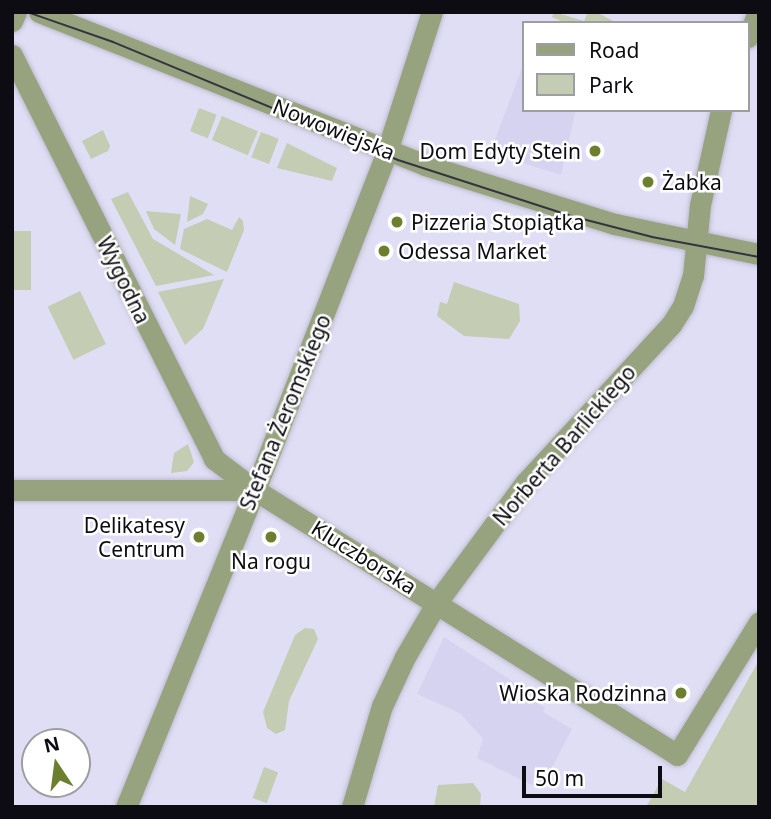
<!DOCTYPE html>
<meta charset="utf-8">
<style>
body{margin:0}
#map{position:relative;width:771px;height:819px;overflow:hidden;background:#e0def4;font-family:"Noto Sans",sans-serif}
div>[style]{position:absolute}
.built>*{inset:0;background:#d6d3f0}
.green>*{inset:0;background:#c4ccb3;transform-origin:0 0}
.roads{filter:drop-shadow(0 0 2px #bebcd0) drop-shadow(0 0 2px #bebcd0)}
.minor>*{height:21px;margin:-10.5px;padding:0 10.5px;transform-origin:10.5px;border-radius:10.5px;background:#97a27f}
.tram>*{height:2px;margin:-1px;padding:0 1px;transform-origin:1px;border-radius:1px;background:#35343e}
.dots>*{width:19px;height:19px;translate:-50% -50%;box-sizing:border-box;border:4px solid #fff;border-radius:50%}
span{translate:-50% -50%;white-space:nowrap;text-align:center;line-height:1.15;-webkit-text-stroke:5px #fff;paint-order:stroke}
.street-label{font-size:21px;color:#0d0c13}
.poi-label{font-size:21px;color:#0d0c13}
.right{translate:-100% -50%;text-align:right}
.left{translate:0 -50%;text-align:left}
.frame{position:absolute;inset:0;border:14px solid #0d0c13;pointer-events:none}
.legend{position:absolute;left:522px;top:21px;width:228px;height:91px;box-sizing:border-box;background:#fff;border:2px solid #9e9ea1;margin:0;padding:9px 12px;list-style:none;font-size:21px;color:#0d0c13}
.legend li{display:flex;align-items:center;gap:14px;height:35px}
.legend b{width:35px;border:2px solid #9e9ea1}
.north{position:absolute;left:21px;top:728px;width:70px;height:70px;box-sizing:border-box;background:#fff;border:2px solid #9e9ea1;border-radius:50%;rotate:347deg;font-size:19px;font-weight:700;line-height:28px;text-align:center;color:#0d0c13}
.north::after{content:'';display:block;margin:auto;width:24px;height:32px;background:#6c7f2f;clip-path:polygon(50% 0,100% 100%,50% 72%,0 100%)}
.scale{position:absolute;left:522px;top:766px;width:140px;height:32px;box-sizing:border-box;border:4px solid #0d0c13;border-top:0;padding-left:9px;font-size:21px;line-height:24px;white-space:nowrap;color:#0d0c13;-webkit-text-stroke:5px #fff;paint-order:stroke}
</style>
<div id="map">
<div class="built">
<div style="clip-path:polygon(524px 63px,524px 110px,576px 110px,561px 175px,490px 153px)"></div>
<div style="clip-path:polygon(444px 637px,531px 693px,529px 698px,545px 708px,543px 712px,572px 729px,542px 787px,536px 787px,477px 758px,483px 739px,461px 714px,417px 694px)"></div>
</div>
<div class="green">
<div style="clip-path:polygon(554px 12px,584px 21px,588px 12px,596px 12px,617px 23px,565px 23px,552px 17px)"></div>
<div style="left:199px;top:108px;width:19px;height:25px;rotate:21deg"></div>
<div style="left:222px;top:116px;width:39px;height:26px;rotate:23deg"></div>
<div style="clip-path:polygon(103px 130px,110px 146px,108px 151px,91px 159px,82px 141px)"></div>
<div style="left:261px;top:132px;width:19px;height:27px;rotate:21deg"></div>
<div style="clip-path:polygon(287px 143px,337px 168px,332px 181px,277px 168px)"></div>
<div style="clip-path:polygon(128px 192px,153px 239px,214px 275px,156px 286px,111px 199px)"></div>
<div style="clip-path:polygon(190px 196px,208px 204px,203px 214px,187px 222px)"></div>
<div style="clip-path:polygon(146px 211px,181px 214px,175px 245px,154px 229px)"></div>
<div style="clip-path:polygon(239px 217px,243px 221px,244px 230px,227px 272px,180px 249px,184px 229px,207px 219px,232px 230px)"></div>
<div style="left:12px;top:231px;width:19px;height:59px"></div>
<div style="clip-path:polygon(224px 279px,203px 329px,185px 345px,158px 292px)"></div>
<div style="clip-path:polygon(454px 282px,519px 304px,520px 321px,509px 339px,464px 336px,437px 316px,440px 302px,447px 304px)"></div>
<div style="left:80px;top:291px;width:59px;height:36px;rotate:64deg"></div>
<div style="clip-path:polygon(188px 444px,194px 462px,187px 471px,171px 473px,174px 453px)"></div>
<div style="clip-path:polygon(305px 628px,314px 629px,318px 639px,289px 701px,285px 730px,276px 734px,267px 728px,263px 712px,295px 635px)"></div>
<div style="clip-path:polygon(759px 660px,759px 807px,646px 807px,662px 779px,685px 792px)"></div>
<div style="left:264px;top:767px;width:15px;height:33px;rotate:20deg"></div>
<div style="clip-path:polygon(473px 783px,481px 794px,480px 807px,434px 807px,438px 785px)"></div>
</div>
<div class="roads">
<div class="minor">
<div style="left:39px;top:12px;width:415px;rotate:21.6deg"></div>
<div style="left:425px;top:165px;width:199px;rotate:17.3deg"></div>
<div style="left:615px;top:224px;width:147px;rotate:11.8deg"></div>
<div style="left:12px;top:21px;width:10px;rotate:-66deg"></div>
<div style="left:748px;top:37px;width:27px;rotate:-68deg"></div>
<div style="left:12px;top:55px;width:452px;rotate:63.4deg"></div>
<div style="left:214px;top:459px;width:51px;rotate:37.1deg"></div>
<div style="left:255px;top:490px;width:498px;rotate:32.1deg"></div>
<div style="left:677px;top:755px;width:156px;rotate:-58.3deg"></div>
<div style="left:12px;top:490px;width:243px"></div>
<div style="left:126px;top:807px;width:342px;rotate:-67.9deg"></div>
<div style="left:255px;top:490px;width:364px;rotate:-68.7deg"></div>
<div style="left:387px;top:151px;width:146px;rotate:-72.1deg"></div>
<div style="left:352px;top:807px;width:105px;rotate:-73.5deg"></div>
<div style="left:382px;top:706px;width:54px;rotate:-64.9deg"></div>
<div style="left:405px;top:657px;width:64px;rotate:-59.8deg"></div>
<div style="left:437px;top:602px;width:148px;rotate:-53.5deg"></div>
<div style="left:525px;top:483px;width:215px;rotate:-47.3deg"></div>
<div style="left:671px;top:325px;width:22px;rotate:-58deg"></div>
<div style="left:683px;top:306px;width:32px;rotate:-72deg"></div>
<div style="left:693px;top:276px;width:71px;rotate:-84.4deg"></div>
<div style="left:700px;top:205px;width:97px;rotate:-77.5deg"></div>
</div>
</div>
<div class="tram">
<div style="left:27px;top:12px;width:91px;rotate:19.2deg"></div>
<div style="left:113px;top:42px;width:308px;rotate:22.5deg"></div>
<div style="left:398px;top:160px;width:182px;rotate:17.9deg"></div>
<div style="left:571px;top:216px;width:84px;rotate:14.5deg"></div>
<div style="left:652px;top:237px;width:109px;rotate:10.6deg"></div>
</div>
<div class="dots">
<div style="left:595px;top:151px;background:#6c7f2f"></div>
<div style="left:648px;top:182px;background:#6c7f2f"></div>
<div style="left:397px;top:222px;background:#6c7f2f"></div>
<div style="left:384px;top:251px;background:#6c7f2f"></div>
<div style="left:199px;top:537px;background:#6c7f2f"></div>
<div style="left:271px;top:537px;background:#6c7f2f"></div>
<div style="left:681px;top:693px;background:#6c7f2f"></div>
</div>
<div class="street-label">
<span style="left:334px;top:129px;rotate:22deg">Nowowiejska</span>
<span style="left:124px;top:280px;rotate:64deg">Wygodna</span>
<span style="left:285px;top:412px;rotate:-68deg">Stefana Żeromskiego</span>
<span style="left:564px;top:445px;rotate:-49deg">Norberta Barlickiego</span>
<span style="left:364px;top:557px;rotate:32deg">Kluczborska</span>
</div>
<div class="poi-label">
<span class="right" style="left:581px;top:151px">Dom Edyty Stein</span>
<span class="left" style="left:662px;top:182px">Żabka</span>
<span class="left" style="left:411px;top:222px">Pizzeria Stopiątka</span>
<span class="left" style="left:398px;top:251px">Odessa Market</span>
<span class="right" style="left:185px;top:537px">Delikatesy<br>Centrum</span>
<span style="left:271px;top:561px">Na rogu</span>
<span class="right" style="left:667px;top:693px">Wioska Rodzinna</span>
</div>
<div class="frame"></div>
<ul class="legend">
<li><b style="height:9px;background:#97a27f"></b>Road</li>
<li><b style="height:19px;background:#c4ccb3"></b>Park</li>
</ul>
<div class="north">N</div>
<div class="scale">50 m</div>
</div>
